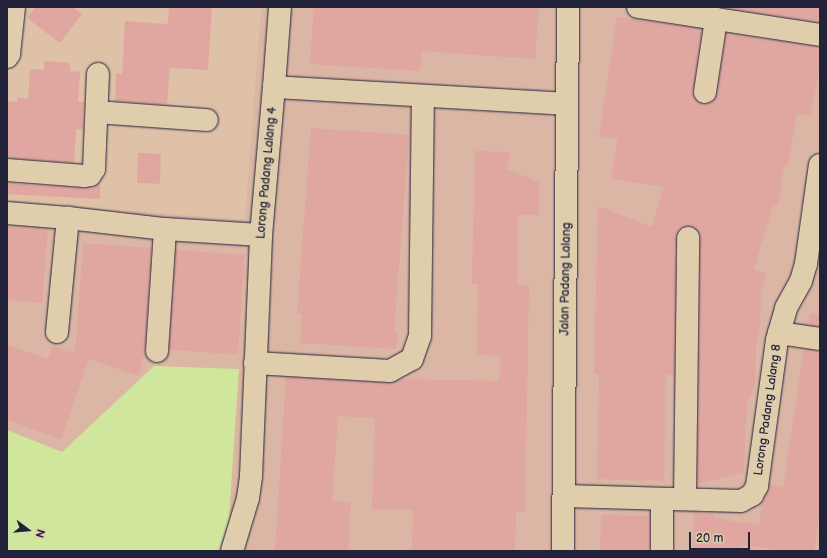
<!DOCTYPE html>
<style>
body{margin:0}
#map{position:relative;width:827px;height:558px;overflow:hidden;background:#dfc1a8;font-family:"Balsamiq Sans",sans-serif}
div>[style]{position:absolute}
.built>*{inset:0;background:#dbb6a4}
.green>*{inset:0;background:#cfe69c}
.building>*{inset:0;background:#e0a6a0;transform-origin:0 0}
.roads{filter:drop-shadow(0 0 1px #22223b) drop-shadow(0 0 1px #22223b)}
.minor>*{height:22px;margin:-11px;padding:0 11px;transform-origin:11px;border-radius:11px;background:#dfcdab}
span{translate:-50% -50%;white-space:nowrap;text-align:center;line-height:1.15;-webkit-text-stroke:4px #dfcdab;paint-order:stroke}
.street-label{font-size:12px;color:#22223b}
.frame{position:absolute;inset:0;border:8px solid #22223b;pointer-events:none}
.north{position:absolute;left:8px;top:510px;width:40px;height:40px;-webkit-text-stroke:3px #dfcdab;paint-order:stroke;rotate:106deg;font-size:11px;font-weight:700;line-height:16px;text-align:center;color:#22223b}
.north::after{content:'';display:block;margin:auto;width:14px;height:18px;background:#22223b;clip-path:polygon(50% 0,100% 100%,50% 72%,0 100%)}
.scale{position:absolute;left:689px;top:532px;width:61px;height:18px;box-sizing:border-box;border:2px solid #22223b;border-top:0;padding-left:5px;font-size:12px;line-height:14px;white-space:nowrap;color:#22223b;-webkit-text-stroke:3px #dfcdab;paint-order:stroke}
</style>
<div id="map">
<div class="built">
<div style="clip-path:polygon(261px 7px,820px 7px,820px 551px,218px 551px,61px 453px,7px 431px,7px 201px,245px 220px)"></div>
</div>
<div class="green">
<div style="clip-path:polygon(154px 366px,239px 369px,229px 518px,219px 551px,7px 551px,7px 430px,62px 452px)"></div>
</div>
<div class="building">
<div style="clip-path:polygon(35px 7px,73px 7px,82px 14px,60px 43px,27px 18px)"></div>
<div style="clip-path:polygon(169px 7px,212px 7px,208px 70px,170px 68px,167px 105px,115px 101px,116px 73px,122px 74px,125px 21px,168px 24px)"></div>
<div style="clip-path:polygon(314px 7px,539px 7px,535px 59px,422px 51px,420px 71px,310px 64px)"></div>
<div style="clip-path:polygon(720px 7px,820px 7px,820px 22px)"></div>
<div style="clip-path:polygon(617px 17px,702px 29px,693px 91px,694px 97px,697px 101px,704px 104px,710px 103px,715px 99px,717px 94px,726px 33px,820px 47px,820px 63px,811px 116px,797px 113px,788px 166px,784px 165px,778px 206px,773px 205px,754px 269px,767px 274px,761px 292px,760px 328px,756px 347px,755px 385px,747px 403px,744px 473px,698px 484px,700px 238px,699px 232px,694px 227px,689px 226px,682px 227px,677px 232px,676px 238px,674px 375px,666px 375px,664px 481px,597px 479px,599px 374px,594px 374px,598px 206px,652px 227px,664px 187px,611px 179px,618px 139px,599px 136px)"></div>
<div style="clip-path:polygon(44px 61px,70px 63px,70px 71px,80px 72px,78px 102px,84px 102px,83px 129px,76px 129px,74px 163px,7px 158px,7px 101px,17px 102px,17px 98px,28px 99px,30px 69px,44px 70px)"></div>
<div style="clip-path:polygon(311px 128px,409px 135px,394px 331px,398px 331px,396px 349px,300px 343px,302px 314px,297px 313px)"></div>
<div style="clip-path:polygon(475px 151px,511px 152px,506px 169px,539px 182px,539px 215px,518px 215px,517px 285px,529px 285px,525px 512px,516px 512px,515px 551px,412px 551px,413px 510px,372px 509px,375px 418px,338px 416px,332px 501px,351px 502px,348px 551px,275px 551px,286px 377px,389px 383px,401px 379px,499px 381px,501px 356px,477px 354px,478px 284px,472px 284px)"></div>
<div style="left:138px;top:153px;width:23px;height:30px;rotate:2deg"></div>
<div style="clip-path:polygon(100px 182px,100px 199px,7px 194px,7px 183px,84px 188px,93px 187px)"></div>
<div style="clip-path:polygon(7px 226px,48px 229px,42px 303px,7px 300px)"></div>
<div style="clip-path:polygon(83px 243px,151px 248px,145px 354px,138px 376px,89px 359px,61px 439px,7px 420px,7px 345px,48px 359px,53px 346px,75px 354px)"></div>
<div style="left:176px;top:250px;width:69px;height:100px;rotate:4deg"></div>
<div style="clip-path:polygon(810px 314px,820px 314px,820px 326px,809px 325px)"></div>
<div style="clip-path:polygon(804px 349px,820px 351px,820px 510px,814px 551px,785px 551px,742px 545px,741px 551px,693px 551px,694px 512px,714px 514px,714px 518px,759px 525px,762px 502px,770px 485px,783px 487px)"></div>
<div style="left:601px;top:515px;width:49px;height:36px;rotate:1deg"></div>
</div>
<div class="roads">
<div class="minor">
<div style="left:638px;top:7px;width:184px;rotate:8.7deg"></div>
<div style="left:7px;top:57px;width:4px;rotate:-56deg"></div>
<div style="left:9px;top:54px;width:47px;rotate:-83.9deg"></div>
<div style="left:274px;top:87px;width:80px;rotate:-85.7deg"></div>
<div style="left:705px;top:92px;width:74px;rotate:-81.4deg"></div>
<div style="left:97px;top:112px;width:110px;rotate:4.2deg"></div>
<div style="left:7px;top:170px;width:78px;rotate:4.4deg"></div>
<div style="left:85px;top:176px;width:5px;rotate:-11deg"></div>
<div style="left:90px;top:175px;width:7px;rotate:-56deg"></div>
<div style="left:94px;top:169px;width:95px;rotate:-87.6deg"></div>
<div style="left:7px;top:213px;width:61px;rotate:4.7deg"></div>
<div style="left:57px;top:332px;width:115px;rotate:-84.5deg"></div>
<div style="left:68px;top:218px;width:98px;rotate:6.5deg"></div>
<div style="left:165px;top:229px;width:96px;rotate:3.6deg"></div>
<div style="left:779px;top:333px;width:41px;rotate:8.3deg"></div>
<div style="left:157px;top:351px;width:122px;rotate:-86.2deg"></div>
<div style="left:255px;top:363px;width:135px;rotate:3.4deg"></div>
<div style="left:390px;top:371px;width:25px;rotate:-29deg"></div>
<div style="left:412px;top:359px;width:24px;rotate:-71deg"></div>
<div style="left:420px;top:336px;width:240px;rotate:-89.3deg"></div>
<div style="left:564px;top:496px;width:177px;rotate:1.6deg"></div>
<div style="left:741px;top:501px;width:13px;rotate:-29deg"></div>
<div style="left:752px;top:495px;width:10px;rotate:-61deg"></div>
<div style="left:757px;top:486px;width:147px;rotate:-82.2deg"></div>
<div style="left:777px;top:340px;width:33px;rotate:-74deg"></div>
<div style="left:786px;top:308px;width:31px;rotate:-61deg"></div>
<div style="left:801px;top:281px;width:18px;rotate:-74deg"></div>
<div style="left:806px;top:264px;width:100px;rotate:-82deg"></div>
<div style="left:685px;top:499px;width:261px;rotate:-89.3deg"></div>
<div style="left:232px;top:551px;width:55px;rotate:-73.2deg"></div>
<div style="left:248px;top:498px;width:22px;rotate:-82deg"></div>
<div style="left:251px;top:476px;width:241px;rotate:-87.6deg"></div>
<div style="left:261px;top:235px;width:149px;rotate:-85deg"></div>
<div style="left:274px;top:87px;width:293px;rotate:3.3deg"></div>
<div style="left:563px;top:551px;width:544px;rotate:-89.47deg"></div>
<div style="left:662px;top:551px;width:52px;rotate:-90deg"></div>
</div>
</div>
<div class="street-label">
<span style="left:267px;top:173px;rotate:-85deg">Lorong Padang Lalang 4</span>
<span style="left:566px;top:279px;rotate:-89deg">Jalan Padang Lalang</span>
<span style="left:768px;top:410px;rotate:-82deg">Lorong Padang Lalang 8</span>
</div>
<div class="frame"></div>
<div class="north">N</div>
<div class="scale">20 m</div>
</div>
